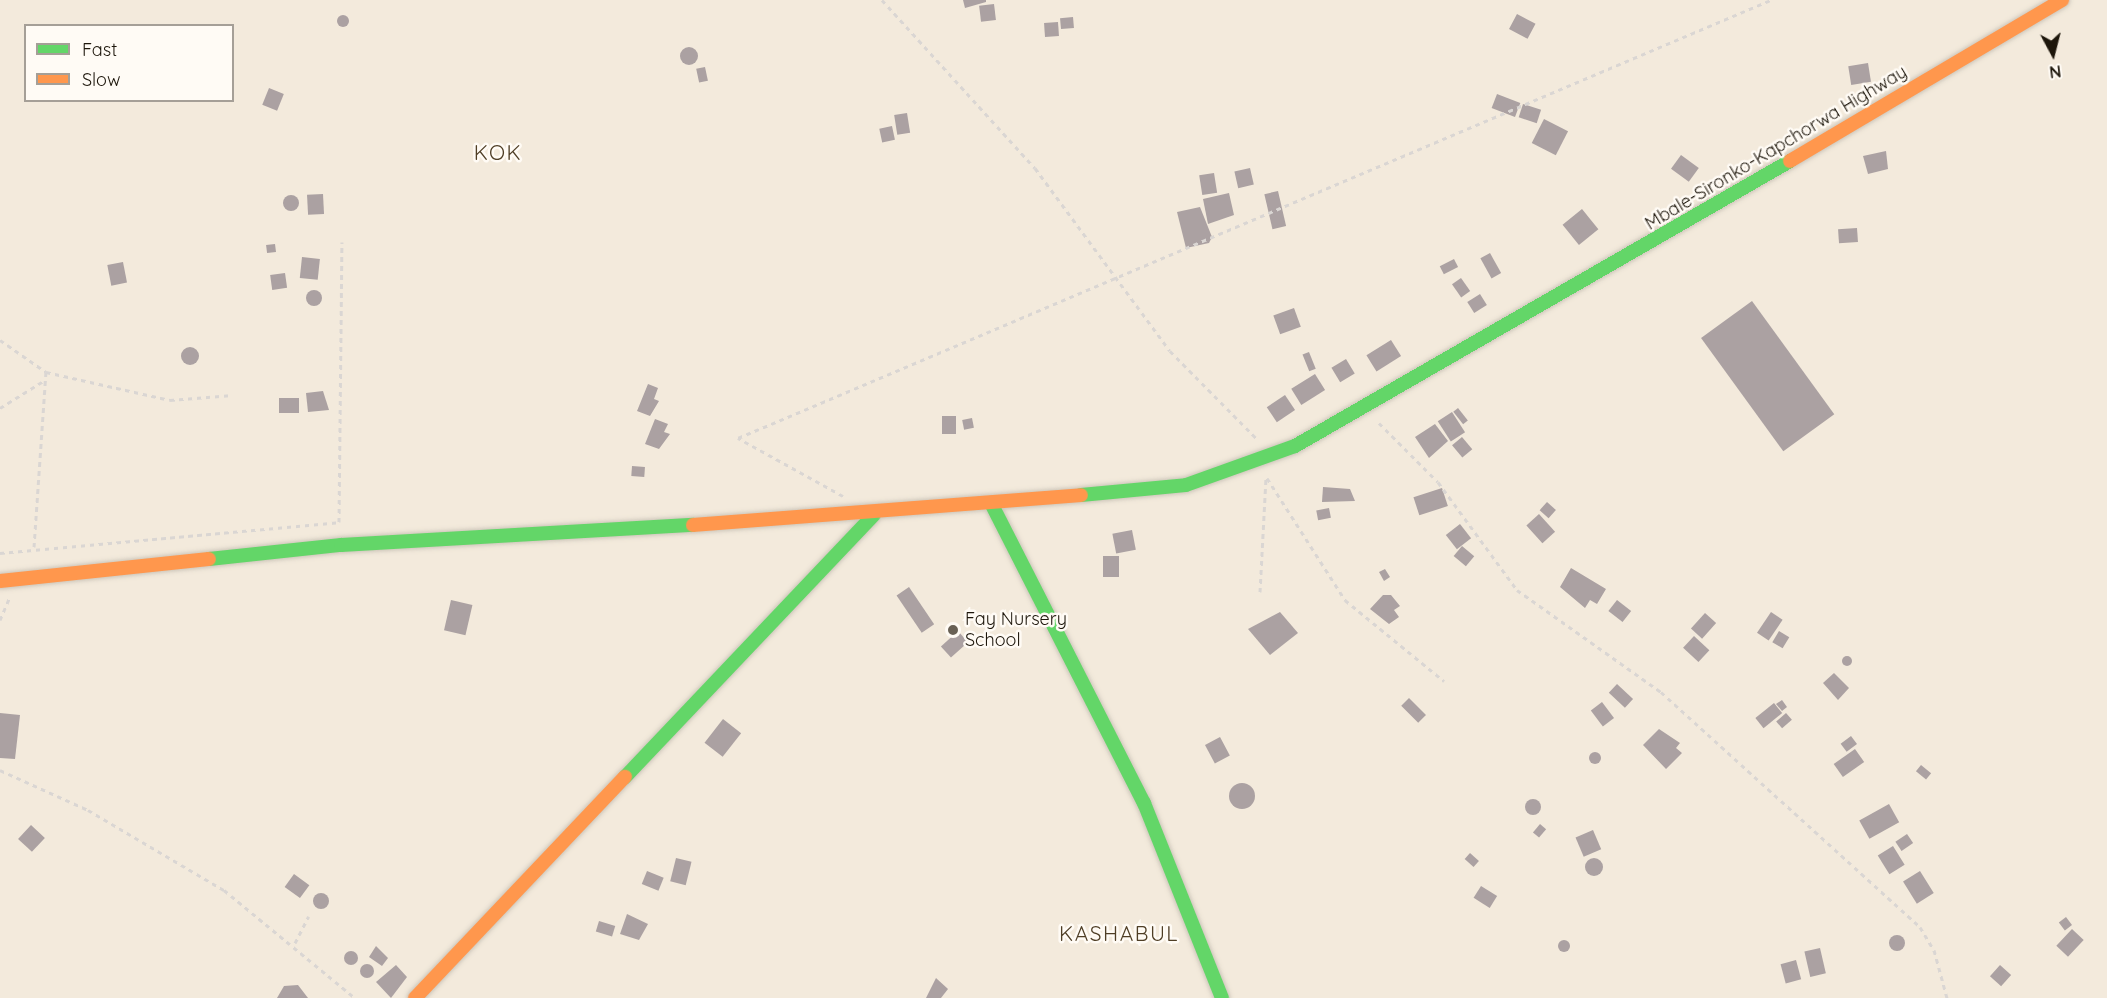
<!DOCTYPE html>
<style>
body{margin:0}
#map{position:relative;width:2107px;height:998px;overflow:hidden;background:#f3eadc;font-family:Quicksand,sans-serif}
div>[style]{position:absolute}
.building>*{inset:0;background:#aba1a2;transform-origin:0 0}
.round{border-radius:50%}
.path>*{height:3px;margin-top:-1.5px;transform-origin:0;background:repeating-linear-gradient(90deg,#dad6d3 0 4.5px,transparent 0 9px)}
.roads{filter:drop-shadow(0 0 2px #cdc6ba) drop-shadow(0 0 2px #cdc6ba)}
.fast>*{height:14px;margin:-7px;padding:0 7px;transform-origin:7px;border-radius:7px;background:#63d668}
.slow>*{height:14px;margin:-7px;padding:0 7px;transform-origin:7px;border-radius:7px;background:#ff974d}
.dots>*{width:16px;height:16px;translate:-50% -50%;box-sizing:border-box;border:3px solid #fffbf5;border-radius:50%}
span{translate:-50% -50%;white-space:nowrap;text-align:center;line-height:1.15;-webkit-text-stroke:5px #fffbf5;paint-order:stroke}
.street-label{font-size:18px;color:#1d160b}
.poi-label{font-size:18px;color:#1d160b}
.left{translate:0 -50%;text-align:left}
.quarter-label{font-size:21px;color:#4f3e25;letter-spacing:1.5px}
.legend{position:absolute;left:24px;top:24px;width:210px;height:78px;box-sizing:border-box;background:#fffbf5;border:2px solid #a59f97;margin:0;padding:8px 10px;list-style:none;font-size:18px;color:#1d160b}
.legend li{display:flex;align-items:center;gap:12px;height:30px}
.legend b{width:30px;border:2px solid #a59f97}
.north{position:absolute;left:2023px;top:24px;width:60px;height:60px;-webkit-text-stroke:4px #fffbf5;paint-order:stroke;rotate:173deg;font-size:16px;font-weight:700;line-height:24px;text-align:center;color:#1d160b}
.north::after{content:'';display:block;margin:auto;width:21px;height:27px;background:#1d160b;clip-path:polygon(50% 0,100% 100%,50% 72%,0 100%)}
</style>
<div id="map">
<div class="building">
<div style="clip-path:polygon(963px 0,986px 0,986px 2px,965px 8px)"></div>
<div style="left:994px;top:4px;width:16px;height:15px;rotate:83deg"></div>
<div style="left:1517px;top:14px;width:21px;height:17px;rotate:28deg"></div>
<div class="round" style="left:337px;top:15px;width:12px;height:12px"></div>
<div style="left:1073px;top:17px;width:11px;height:13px;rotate:85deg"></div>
<div style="left:1058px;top:22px;width:14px;height:14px;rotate:86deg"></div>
<div class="round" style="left:680px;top:47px;width:18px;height:18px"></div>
<div style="left:1868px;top:63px;width:19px;height:20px;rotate:81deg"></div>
<div style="left:705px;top:67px;width:14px;height:9px;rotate:78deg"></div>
<div style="left:269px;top:88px;width:16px;height:18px;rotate:22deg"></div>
<div style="left:1497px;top:94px;width:25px;height:15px;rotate:21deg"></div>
<div style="left:1523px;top:104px;width:19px;height:14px;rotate:18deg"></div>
<div style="left:907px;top:113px;width:20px;height:13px;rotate:81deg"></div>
<div style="left:1544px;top:119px;width:27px;height:27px;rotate:27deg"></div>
<div style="left:892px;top:126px;width:14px;height:13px;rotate:78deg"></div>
<div style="clip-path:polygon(1886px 151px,1888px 169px,1868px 174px,1863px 156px)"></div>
<div style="left:1681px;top:155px;width:22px;height:17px;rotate:36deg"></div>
<div style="left:1250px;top:168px;width:17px;height:16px;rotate:77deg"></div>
<div style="left:1214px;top:173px;width:20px;height:15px;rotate:81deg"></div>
<div style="left:1278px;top:191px;width:36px;height:14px;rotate:77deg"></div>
<div style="clip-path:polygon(1229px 193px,1234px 215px,1208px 224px,1203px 199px)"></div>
<div style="left:323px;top:194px;width:20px;height:16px;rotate:87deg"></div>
<div class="round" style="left:283px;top:195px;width:16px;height:16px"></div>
<div style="clip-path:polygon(1200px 207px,1212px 237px,1209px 243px,1186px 248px,1177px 212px)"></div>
<div style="left:1582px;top:209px;width:26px;height:25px;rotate:51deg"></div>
<div style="left:1857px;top:228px;width:14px;height:19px;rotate:86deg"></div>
<div style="left:275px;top:244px;width:8px;height:9px;rotate:83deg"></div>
<div style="left:1490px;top:253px;width:23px;height:11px;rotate:61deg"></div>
<div style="left:302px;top:257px;width:18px;height:21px;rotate:6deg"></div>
<div style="left:1454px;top:259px;width:9px;height:16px;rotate:63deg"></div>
<div style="left:123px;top:262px;width:21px;height:16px;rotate:79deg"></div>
<div style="left:285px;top:273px;width:15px;height:15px;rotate:82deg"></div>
<div style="left:1461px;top:278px;width:16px;height:11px;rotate:55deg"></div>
<div class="round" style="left:306px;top:290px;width:16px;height:16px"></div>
<div style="left:1480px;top:294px;width:13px;height:15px;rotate:58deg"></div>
<div style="left:1752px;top:301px;width:140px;height:63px;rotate:54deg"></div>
<div style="left:1294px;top:308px;width:20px;height:22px;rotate:70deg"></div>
<div style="left:1391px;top:340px;width:19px;height:29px;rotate:58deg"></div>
<div class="round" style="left:181px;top:347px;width:18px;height:18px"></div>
<div style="left:1309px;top:352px;width:18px;height:7px;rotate:68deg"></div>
<div style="left:1346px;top:359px;width:17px;height:17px;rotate:59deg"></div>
<div style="left:1315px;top:374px;width:19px;height:28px;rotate:58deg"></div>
<div style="clip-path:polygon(648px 384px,658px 388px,654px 399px,659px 401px,650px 416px,637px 411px)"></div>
<div style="clip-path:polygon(323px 391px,329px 410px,308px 412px,306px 393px)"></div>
<div style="left:1285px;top:395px;width:18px;height:22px;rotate:56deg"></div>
<div style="left:279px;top:398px;width:20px;height:15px"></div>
<div style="left:1458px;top:408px;width:16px;height:6px;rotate:52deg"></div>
<div style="left:1452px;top:412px;width:24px;height:17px;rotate:57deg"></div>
<div style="left:956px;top:416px;width:18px;height:14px;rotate:90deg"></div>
<div style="left:972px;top:418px;width:10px;height:10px;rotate:79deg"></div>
<div style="clip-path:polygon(655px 419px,668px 424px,664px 432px,670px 434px,659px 449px,645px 444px)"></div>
<div style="clip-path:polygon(1435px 424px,1448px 441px,1429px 458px,1415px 437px)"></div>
<div style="left:1462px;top:437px;width:16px;height:13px;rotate:50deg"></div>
<div style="left:632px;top:466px;width:13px;height:10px;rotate:4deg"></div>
<div style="clip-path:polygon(1323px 487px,1350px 489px,1355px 501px,1322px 502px)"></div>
<div style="left:1442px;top:488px;width:19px;height:30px;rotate:72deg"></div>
<div style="left:1547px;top:502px;width:12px;height:11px;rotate:42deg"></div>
<div style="left:1329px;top:508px;width:10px;height:13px;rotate:79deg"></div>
<div style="left:1539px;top:514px;width:24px;height:17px;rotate:48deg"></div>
<div style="left:1460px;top:524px;width:18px;height:18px;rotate:52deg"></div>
<div style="left:1132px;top:530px;width:20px;height:20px;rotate:79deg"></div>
<div style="left:1462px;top:546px;width:16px;height:13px;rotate:40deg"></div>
<div style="left:1103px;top:556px;width:16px;height:21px"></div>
<div style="clip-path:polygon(1571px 568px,1606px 589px,1597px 604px,1590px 600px,1585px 608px,1560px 587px)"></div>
<div style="clip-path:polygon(1385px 569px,1390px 577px,1384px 581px,1379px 572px)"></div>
<div style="left:909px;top:587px;width:45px;height:15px;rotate:56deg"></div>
<div style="clip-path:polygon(1383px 595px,1391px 595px,1400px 606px,1394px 610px,1399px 617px,1389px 624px,1370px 609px)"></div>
<div style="left:451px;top:600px;width:22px;height:31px;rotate:13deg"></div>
<div style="left:1617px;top:600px;width:18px;height:14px;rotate:38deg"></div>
<div style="clip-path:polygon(1280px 612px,1298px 633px,1270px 655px,1248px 629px)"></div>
<div style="left:1771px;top:612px;width:14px;height:25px;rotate:34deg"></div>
<div style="left:1705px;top:613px;width:15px;height:21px;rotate:42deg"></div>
<div style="left:958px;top:631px;width:15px;height:23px;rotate:48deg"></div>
<div style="left:1779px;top:631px;width:12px;height:13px;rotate:31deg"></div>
<div style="left:1694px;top:636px;width:21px;height:16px;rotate:43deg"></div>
<div class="round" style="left:1842px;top:656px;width:10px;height:10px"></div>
<div style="clip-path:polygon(1834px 673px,1849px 688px,1838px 700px,1823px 683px)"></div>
<div style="left:1617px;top:684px;width:22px;height:12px;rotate:43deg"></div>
<div style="left:1409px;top:698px;width:24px;height:11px;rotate:45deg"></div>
<div style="clip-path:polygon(1782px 700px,1787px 707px,1782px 711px,1776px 704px)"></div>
<div style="left:1602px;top:702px;width:20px;height:14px;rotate:53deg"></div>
<div style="left:1774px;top:703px;width:13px;height:24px;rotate:51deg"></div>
<div style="clip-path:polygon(0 713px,20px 715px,15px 759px,0 758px)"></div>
<div style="left:1786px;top:713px;width:9px;height:13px;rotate:49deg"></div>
<div style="left:723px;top:719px;width:23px;height:30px;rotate:38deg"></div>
<div style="clip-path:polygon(1659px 729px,1680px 743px,1676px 748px,1682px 753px,1666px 769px,1643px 745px)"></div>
<div style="left:1851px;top:736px;width:10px;height:13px;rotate:53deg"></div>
<div style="left:1220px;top:737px;width:21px;height:17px;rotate:62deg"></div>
<div style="left:1855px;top:749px;width:16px;height:26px;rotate:55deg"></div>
<div class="round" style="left:1589px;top:752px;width:12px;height:12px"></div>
<div style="left:1921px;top:765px;width:13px;height:8px;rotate:39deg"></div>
<div class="round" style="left:1229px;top:783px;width:26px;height:26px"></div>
<div class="round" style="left:1525px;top:799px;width:16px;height:16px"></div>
<div style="left:1889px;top:804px;width:21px;height:34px;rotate:61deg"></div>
<div style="left:1540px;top:824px;width:8px;height:11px;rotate:40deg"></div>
<div style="left:31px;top:825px;width:19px;height:19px;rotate:43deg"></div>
<div style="left:1593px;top:830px;width:21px;height:19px;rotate:67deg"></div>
<div style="left:1907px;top:834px;width:11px;height:14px;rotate:56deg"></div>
<div style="left:1893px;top:846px;width:22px;height:18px;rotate:58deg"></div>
<div style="left:1470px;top:853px;width:12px;height:8px;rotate:42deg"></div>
<div style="left:676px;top:858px;width:16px;height:24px;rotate:14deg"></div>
<div class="round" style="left:1585px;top:858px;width:18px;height:18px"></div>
<div style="left:647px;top:871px;width:18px;height:14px;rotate:22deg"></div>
<div style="left:1920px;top:871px;width:26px;height:20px;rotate:58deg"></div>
<div style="left:294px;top:874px;width:19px;height:16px;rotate:36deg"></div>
<div style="left:1481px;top:886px;width:19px;height:14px;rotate:32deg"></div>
<div class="round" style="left:313px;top:893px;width:16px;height:16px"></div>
<div style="clip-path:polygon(627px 914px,648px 924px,639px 940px,620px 934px)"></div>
<div style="left:2066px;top:917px;width:10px;height:9px;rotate:53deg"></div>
<div style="left:599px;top:921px;width:17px;height:11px;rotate:17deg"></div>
<div style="left:2072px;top:929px;width:16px;height:23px;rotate:43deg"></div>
<div class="round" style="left:1889px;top:935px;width:16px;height:16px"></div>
<div class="round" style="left:1558px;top:940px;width:12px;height:12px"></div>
<div style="clip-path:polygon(376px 946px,388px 958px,382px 966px,369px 957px)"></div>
<div style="left:1820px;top:948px;width:26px;height:16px;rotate:77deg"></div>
<div class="round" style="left:344px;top:951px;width:14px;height:14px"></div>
<div style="left:1796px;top:960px;width:20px;height:16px;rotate:75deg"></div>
<div class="round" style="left:360px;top:964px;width:14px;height:14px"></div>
<div style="clip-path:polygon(396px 965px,407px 977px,391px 998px,376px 982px)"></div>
<div style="left:2000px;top:965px;width:15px;height:15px;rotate:42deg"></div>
<div style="clip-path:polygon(936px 978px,948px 989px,941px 998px,926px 998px)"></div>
<div style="clip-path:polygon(298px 985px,308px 998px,277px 998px,284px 986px)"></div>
</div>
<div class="path">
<div style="left:882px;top:0;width:227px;rotate:47.7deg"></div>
<div style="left:1035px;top:168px;width:227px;rotate:53.6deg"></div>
<div style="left:1170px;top:351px;width:122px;rotate:45.3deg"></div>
<div style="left:0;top:340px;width:56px;rotate:34.8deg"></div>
<div style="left:46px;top:372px;width:127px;rotate:12.7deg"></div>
<div style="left:170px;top:400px;width:63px;rotate:-4.5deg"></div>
<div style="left:0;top:408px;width:53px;rotate:-31.9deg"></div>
<div style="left:1379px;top:423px;width:83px;rotate:45deg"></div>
<div style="left:1438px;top:482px;width:134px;rotate:53.8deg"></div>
<div style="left:1517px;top:590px;width:176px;rotate:35.3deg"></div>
<div style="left:1661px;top:692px;width:350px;rotate:42.2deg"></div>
<div style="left:1920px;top:927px;width:27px;rotate:59deg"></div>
<div style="left:1934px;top:950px;width:50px;rotate:74.8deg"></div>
<div style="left:1267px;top:478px;width:145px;rotate:57.4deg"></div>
<div style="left:1345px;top:600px;width:128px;rotate:39.3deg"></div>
<div style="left:843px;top:496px;width:120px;rotate:-151.1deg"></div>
<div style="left:738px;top:438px;width:1122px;rotate:-22.98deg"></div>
<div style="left:339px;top:522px;width:280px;rotate:-89.4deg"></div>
<div style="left:34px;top:547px;width:175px;rotate:-86.1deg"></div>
<div style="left:0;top:553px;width:340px;rotate:-5.2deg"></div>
<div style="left:1260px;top:592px;width:114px;rotate:-87deg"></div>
<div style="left:0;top:620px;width:23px;rotate:-67deg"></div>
<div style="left:0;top:770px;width:97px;rotate:24.4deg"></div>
<div style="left:88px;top:810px;width:158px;rotate:30.5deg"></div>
<div style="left:224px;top:890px;width:170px;rotate:39.5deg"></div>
<div style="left:295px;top:943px;width:30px;rotate:-63deg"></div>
</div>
<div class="roads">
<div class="fast">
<div style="left:1081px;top:495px;width:105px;rotate:-5.4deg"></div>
<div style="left:1186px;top:485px;width:116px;rotate:-19.7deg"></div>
<div style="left:1295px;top:446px;width:571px;rotate:-29.93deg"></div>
<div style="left:991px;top:503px;width:337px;rotate:63deg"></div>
<div style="left:1144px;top:803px;width:210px;rotate:68.2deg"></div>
<div style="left:209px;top:559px;width:133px;rotate:-6.1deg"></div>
<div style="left:341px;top:545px;width:353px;rotate:-3.3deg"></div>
<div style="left:625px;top:777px;width:361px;rotate:-46.5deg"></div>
</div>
<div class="slow">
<div style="left:1790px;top:161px;width:316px;rotate:-30.6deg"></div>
<div style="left:693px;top:525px;width:389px;rotate:-4.4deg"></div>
<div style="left:0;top:581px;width:210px;rotate:-6deg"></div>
<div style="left:415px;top:998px;width:305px;rotate:-46.5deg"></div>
</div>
</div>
<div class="dots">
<div style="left:953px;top:630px;background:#686054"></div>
</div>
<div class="street-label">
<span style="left:1776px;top:148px;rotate:-31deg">Mbale-Sironko-Kapchorwa Highway</span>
</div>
<div class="poi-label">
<span class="left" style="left:965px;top:630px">Fay Nursery<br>School</span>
</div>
<div class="quarter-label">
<span style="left:498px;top:152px">KOK</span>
<span style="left:1119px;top:933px">KASHABUL</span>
</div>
<ul class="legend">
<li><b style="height:8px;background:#63d668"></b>Fast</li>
<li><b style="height:8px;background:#ff974d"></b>Slow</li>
</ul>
<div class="north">N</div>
</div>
